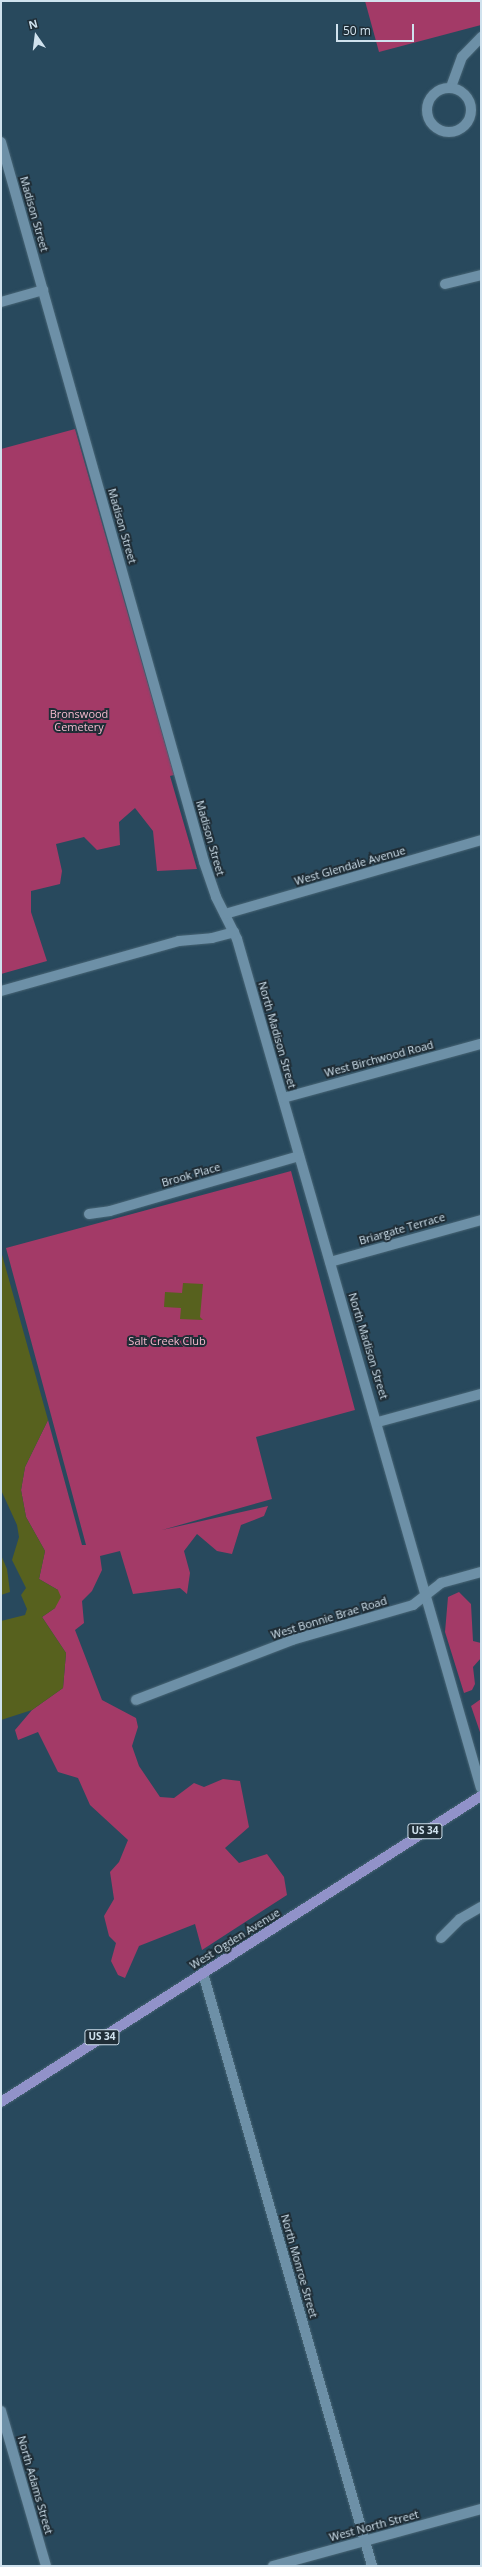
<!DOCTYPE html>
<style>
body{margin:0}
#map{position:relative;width:482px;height:2567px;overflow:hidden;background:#28495d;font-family:"Open Sans",sans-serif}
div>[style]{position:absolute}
.green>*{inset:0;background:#a33a67}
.water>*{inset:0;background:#57611e}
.roads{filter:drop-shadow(0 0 1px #486575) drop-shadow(0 0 1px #486575)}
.minor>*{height:10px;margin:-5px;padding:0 5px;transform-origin:5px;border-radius:5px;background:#6d90a7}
.minor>.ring{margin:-5px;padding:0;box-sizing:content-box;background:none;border:10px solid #6d90a7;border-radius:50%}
.major>*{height:10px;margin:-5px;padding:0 5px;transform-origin:5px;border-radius:5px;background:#9192c9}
span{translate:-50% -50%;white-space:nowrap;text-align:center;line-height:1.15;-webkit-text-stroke:4px #1f2d36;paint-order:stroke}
.shield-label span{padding:1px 3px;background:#1f2d36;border:1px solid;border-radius:3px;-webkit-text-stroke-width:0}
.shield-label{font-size:10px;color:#d0e2ee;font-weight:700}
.street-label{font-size:11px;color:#d0e2ee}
.park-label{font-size:11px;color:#f5bace}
.frame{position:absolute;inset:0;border:2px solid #d0e2ee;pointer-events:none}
.north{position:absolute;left:16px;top:16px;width:40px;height:40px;-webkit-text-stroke:3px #1f2d36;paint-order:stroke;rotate:346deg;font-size:11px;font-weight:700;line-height:16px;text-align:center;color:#d0e2ee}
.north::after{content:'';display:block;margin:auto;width:14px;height:18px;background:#d0e2ee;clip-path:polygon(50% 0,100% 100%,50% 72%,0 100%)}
.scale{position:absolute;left:336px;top:24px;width:78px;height:18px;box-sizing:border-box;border:2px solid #d0e2ee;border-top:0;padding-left:5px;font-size:12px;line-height:14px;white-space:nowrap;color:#d0e2ee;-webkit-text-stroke:3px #1f2d36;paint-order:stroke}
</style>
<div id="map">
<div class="green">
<div style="clip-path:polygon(365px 1px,481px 1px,481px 25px,379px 52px)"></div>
<div style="clip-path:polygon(75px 429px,174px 775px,170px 776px,197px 869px,157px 871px,153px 831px,135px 808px,119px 822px,120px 845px,97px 850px,84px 837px,56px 844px,62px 871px,60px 884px,31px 891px,31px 912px,47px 961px,1px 974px,1px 449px)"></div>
<div style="clip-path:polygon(291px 1171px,355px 1410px,256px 1437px,272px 1499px,162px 1530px,268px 1506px,264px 1516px,241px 1525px,232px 1554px,217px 1551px,197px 1534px,184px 1551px,190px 1573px,187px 1594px,180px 1588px,133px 1594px,120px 1551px,100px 1556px,102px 1570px,92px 1591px,82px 1601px,84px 1623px,75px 1630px,102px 1700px,136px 1718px,138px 1727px,132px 1746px,139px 1766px,160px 1797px,174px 1798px,194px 1783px,204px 1787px,223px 1779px,240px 1781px,249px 1827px,225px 1848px,239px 1863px,267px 1854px,284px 1877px,287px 1895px,202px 1950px,195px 1924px,139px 1946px,125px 1978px,118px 1975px,111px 1961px,116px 1943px,109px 1936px,104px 1916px,114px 1899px,110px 1872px,119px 1862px,128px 1840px,90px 1805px,78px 1778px,58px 1772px,38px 1732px,18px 1740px,15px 1730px,32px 1710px,63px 1688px,66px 1653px,42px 1617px,55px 1608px,58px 1590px,39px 1579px,45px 1551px,26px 1517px,21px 1490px,25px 1467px,48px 1420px,82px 1545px,86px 1545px,6px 1248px)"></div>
<div style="clip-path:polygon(459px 1592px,471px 1604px,473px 1641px,481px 1643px,481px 1658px,473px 1667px,475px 1684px,472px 1690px,464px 1693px,445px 1632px,448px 1597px)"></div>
<div style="clip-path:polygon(481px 1699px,481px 1735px,471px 1706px)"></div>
</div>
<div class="water">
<div style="clip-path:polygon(1px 1251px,48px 1420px,25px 1467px,21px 1490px,26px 1517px,45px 1551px,39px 1579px,58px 1590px,61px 1597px,55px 1608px,42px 1617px,66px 1653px,63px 1688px,32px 1710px,1px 1720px,1px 1621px,25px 1615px,27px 1609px,21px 1595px,26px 1588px,12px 1560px,19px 1537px,17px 1525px,1px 1490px)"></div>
<div style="clip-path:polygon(183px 1283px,203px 1284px,200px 1317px,203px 1320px,180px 1319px,181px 1308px,164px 1307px,165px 1292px,182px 1293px)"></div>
<div style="clip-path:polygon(1px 1555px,7px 1569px,10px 1592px,1px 1595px)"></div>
</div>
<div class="roads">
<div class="minor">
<div style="left:451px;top:87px;width:32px;rotate:-70deg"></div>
<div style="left:462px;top:57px;width:28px;rotate:-46deg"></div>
<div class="ring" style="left:427px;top:88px;width:34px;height:34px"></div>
<div style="left:1px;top:142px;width:748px;rotate:74.25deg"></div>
<div style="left:204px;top:862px;width:37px;rotate:71deg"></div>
<div style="left:216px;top:897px;width:47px;rotate:63.4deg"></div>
<div style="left:237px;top:939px;width:883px;rotate:73.97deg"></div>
<div style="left:445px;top:284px;width:37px;rotate:-14deg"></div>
<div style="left:1px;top:302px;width:44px;rotate:-15.9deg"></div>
<div style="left:225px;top:914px;width:266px;rotate:-16.1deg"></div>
<div style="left:1px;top:991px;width:185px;rotate:-15.7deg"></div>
<div style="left:179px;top:941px;width:33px;rotate:-5deg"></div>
<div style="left:212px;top:938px;width:23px;rotate:-15deg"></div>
<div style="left:283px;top:1098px;width:205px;rotate:-15.3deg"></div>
<div style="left:89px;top:1214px;width:21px;rotate:-8deg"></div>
<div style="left:110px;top:1211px;width:197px;rotate:-16.2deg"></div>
<div style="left:330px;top:1262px;width:157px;rotate:-15.5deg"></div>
<div style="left:378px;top:1422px;width:107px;rotate:-15.2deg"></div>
<div style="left:136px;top:1700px;width:167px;rotate:-21deg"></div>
<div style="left:292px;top:1640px;width:126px;rotate:-16.1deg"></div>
<div style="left:413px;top:1605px;width:36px;rotate:-38deg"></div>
<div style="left:441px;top:1583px;width:41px;rotate:-15.4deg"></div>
<div style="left:441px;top:1938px;width:27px;rotate:-45deg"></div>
<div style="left:460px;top:1919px;width:24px;rotate:-30deg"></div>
<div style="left:203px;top:1973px;width:617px;rotate:74.09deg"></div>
<div style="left:1px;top:2411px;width:161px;rotate:73.8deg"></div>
<div style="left:273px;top:2566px;width:216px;rotate:-15.3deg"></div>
</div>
<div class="major">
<div style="left:1px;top:2102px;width:569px;rotate:-32.52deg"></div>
</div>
</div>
<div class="shield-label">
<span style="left:425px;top:1831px">US 34</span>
<span style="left:102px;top:2037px">US 34</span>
</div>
<div class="street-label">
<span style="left:34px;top:214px;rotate:74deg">Madison Street</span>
<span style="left:122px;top:526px;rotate:74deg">Madison Street</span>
<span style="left:210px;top:838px;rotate:74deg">Madison Street</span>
<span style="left:350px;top:866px;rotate:-16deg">West Glendale Avenue</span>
<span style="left:277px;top:1035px;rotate:74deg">North Madison Street</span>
<span style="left:379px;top:1059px;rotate:-15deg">West Birchwood Road</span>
<span style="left:191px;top:1175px;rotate:-16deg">Brook Place</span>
<span style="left:402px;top:1229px;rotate:-16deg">Briargate Terrace</span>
<span style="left:368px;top:1346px;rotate:73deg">North Madison Street</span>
<span style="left:329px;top:1618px;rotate:-17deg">West Bonnie Brae Road</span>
<span style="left:235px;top:1939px;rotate:-32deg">West Ogden Avenue</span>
<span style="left:299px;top:2266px;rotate:74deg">North Monroe Street</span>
<span style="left:35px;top:2485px;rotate:74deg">North Adams Street</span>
<span style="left:374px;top:2526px;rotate:-15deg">West North Street</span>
</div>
<div class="park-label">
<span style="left:79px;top:721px">Bronswood<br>Cemetery</span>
<span style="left:167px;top:1341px">Salt Creek Club</span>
</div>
<div class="frame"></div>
<div class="north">N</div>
<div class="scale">50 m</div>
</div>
